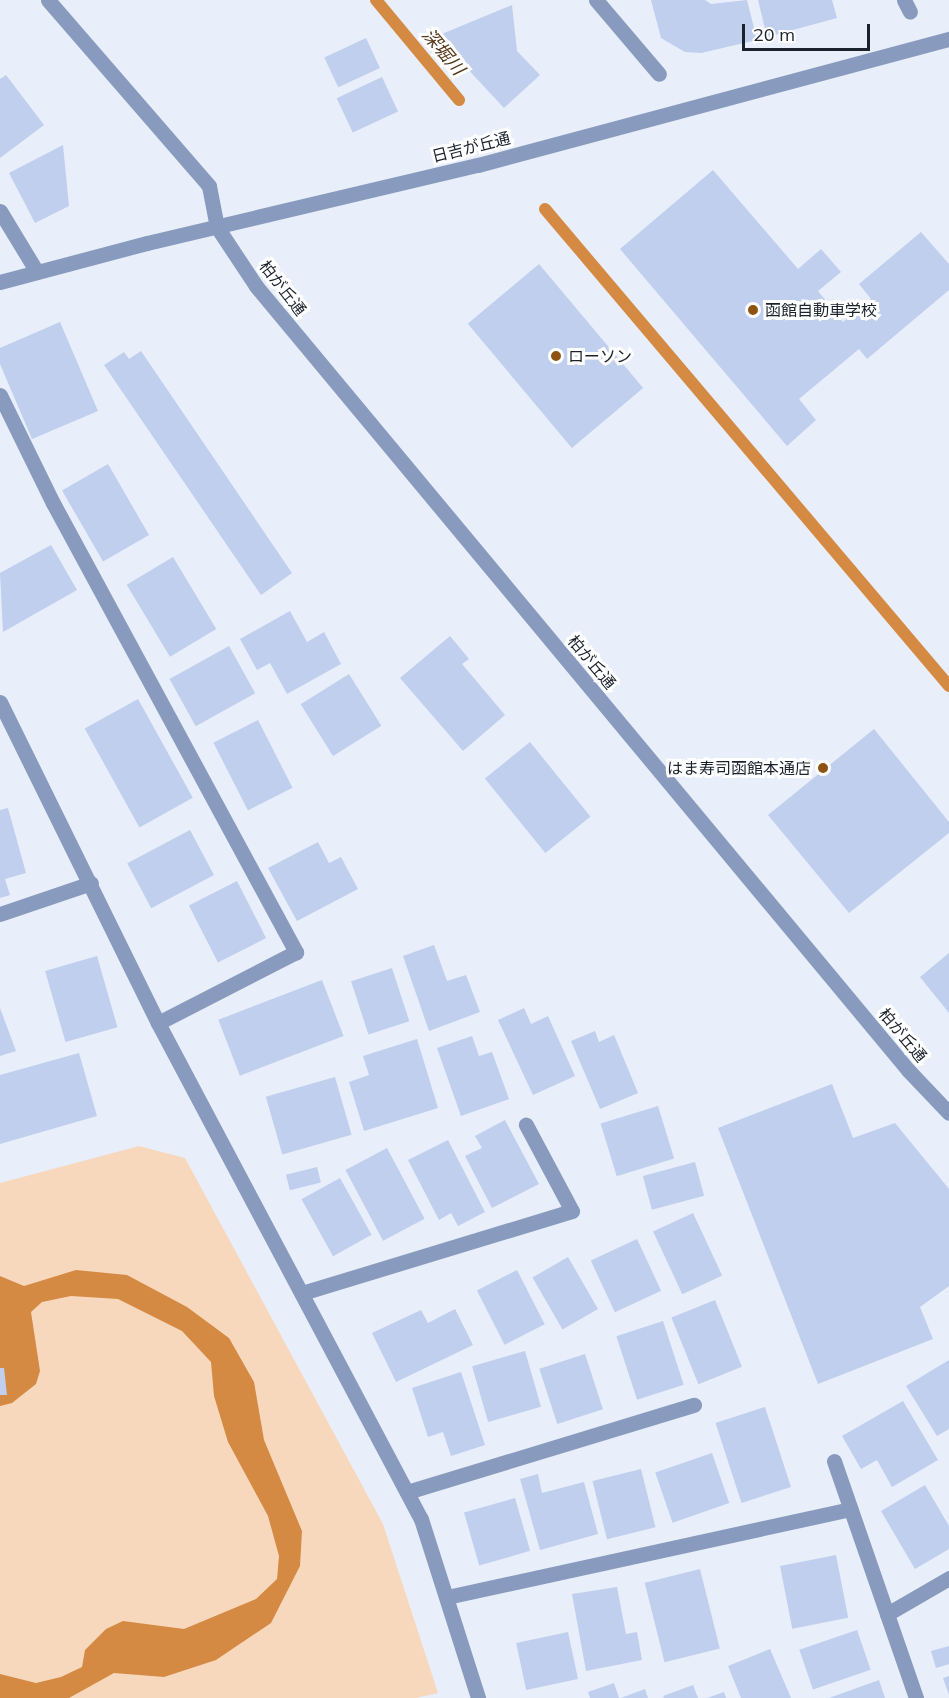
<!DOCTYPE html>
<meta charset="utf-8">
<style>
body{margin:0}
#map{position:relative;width:949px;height:1698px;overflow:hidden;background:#e8eefa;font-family:Mulish,"Noto Sans JP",sans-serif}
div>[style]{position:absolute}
.green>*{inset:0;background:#f8d8bd}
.water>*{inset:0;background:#d48a42}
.stream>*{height:12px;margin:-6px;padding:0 6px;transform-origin:6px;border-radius:6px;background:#d48a42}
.building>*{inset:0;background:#bfcfed;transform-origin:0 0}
.minor>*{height:15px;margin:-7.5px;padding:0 7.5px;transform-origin:7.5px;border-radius:7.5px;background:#889bbe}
.tertiary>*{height:15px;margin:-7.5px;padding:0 7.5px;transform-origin:7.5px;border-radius:7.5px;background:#889bbe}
.dots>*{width:16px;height:16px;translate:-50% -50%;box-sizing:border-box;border:3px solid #fff;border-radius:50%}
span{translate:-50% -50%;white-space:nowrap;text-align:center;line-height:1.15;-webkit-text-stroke:6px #fff;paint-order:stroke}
.street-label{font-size:16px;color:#1c222c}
.poi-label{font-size:16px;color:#1c222c}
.left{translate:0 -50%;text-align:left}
.right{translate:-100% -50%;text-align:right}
.water-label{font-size:18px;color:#553618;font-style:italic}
.scale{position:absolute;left:742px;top:24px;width:128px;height:27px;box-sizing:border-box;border:3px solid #1c222c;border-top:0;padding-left:8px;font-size:18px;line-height:21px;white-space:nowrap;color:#1c222c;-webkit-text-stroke:4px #fff;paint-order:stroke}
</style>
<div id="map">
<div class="green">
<div style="clip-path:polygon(139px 1146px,185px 1158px,383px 1524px,438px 1693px,416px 1698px,0 1698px,0 1183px)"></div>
</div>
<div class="water">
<div style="clip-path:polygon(76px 1270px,127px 1275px,187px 1307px,229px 1338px,254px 1382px,264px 1440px,302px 1531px,300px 1566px,271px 1623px,216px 1660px,164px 1677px,114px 1673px,69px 1698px,0 1698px,0 1674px,36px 1683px,61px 1677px,82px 1667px,85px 1650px,106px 1629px,123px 1621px,184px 1629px,256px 1599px,277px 1579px,279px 1556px,268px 1516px,228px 1442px,214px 1396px,211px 1362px,182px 1331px,118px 1299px,71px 1296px,42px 1302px,31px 1312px,40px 1371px,36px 1384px,12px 1403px,0 1406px,0 1276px,24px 1286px)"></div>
</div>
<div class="stream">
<div style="left:376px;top:0;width:130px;rotate:50.3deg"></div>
<div style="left:545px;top:209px;width:625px;rotate:49.74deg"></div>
</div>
<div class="building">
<div style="clip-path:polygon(651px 0,705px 0,711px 4px,747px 0,757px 40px,701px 53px,685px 52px,661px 38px)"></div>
<div style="clip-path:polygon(758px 0,832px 0,837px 18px,767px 37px)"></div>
<div style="clip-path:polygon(512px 5px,517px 51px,540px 75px,504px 108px,437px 36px)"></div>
<div style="left:366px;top:38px;width:33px;height:46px;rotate:65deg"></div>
<div style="clip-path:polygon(6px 75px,44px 125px,0 158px,0 79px)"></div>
<div style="left:382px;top:77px;width:38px;height:50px;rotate:65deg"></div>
<div style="clip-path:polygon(63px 145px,69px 206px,35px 223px,9px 173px)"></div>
<div style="clip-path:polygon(713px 170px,798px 269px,821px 249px,841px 272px,818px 291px,843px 322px,871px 299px,859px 284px,921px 232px,949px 264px,949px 290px,867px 359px,859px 349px,799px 399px,816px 420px,787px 446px,620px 249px)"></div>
<div style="left:539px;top:264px;width:162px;height:93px;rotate:50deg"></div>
<div style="clip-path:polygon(60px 322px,98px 411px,32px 439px,0 364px,0 348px)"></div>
<div style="clip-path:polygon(141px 351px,292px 573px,261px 595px,104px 365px,124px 352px,129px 359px)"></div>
<div style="left:108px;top:464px;width:82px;height:53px;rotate:60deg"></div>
<div style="clip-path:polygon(51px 545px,77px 590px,3px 632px,0 573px)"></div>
<div style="left:173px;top:557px;width:84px;height:54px;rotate:59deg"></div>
<div style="clip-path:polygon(290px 611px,307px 642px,324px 632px,341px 664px,287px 694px,270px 663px,257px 670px,240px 639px)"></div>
<div style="clip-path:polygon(450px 636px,469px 659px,462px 664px,505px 715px,463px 751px,400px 678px)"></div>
<div style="left:229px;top:646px;width:54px;height:68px;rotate:61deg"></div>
<div style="left:349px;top:674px;width:61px;height:57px;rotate:58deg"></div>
<div style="left:138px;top:699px;width:113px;height:61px;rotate:61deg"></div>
<div style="left:258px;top:720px;width:76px;height:50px;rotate:63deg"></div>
<div style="clip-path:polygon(874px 729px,949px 822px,949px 833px,849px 913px,768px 815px)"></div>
<div style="left:530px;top:742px;width:96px;height:58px;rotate:51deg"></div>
<div style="clip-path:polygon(8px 808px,26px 873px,5px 879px,10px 895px,0 898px,0 810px)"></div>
<div style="left:190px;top:830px;width:51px;height:71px;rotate:62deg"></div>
<div style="clip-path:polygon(318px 842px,329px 863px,341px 857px,358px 889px,297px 921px,268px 868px)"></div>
<div style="left:237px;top:881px;width:64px;height:54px;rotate:63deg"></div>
<div style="clip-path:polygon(434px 945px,447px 981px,466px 975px,480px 1012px,429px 1031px,403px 956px)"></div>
<div style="clip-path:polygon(949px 953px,949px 1013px,920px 977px)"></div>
<div style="left:97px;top:956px;width:74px;height:54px;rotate:74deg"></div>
<div style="left:392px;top:968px;width:56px;height:43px;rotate:72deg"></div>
<div style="left:322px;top:980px;width:60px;height:111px;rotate:69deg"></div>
<div style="clip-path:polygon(0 1008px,16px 1051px,0 1056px)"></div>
<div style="clip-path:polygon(524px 1008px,531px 1024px,548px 1016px,575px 1076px,533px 1095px,498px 1020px)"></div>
<div style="clip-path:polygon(595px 1031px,599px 1042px,614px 1035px,638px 1093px,600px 1109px,571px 1041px)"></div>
<div style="clip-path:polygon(472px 1036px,479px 1056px,492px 1052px,509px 1099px,461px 1116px,437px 1048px)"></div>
<div style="clip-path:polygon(417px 1039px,438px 1108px,364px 1131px,349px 1082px,369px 1075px,363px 1056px)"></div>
<div style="clip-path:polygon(79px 1053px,97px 1116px,0 1144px,0 1075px)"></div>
<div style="left:335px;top:1077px;width:60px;height:72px;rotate:74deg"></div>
<div style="clip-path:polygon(832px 1084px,853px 1138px,895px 1123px,949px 1189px,949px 1286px,920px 1307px,933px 1339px,818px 1384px,718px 1128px)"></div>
<div style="left:658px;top:1106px;width:55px;height:60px;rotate:73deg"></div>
<div style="clip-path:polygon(505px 1120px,539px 1184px,492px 1208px,465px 1156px,482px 1148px,475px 1136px)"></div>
<div style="clip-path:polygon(448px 1140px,485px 1212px,458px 1226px,451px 1213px,439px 1220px,408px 1160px)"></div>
<div style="left:387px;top:1148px;width:80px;height:47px;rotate:62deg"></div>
<div style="left:695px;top:1162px;width:35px;height:54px;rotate:75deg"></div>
<div style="left:317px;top:1167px;width:16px;height:32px;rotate:76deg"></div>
<div style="left:340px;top:1178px;width:65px;height:44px;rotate:61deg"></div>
<div style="left:693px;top:1213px;width:69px;height:44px;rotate:65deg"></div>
<div style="left:637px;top:1239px;width:57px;height:51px;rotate:65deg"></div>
<div style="left:568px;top:1257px;width:60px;height:41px;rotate:60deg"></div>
<div style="left:517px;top:1270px;width:61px;height:45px;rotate:63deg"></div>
<div style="left:715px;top:1300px;width:72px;height:47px;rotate:68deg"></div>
<div style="clip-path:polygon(455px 1309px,473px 1345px,396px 1382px,372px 1333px,421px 1310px,428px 1323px)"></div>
<div style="left:663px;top:1321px;width:67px;height:49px;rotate:72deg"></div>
<div style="left:525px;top:1351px;width:58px;height:55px;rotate:74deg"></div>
<div style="left:585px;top:1354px;width:58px;height:48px;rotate:72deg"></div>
<div style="clip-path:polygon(949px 1360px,949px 1429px,937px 1436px,906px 1386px)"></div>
<div style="clip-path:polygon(0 1368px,4px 1368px,7px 1395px,0 1395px)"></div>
<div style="clip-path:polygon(461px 1372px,485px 1445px,451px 1456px,443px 1432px,428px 1437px,412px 1388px)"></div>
<div style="clip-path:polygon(903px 1401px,938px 1460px,892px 1487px,877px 1460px,861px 1469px,842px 1436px)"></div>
<div style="left:765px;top:1407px;width:84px;height:52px;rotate:72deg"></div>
<div style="left:712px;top:1453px;width:53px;height:60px;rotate:71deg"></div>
<div style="left:641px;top:1469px;width:60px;height:50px;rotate:76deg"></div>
<div style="clip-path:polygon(538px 1474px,542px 1493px,584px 1482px,598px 1534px,540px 1550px,520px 1479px)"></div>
<div style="clip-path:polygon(925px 1485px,949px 1526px,949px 1549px,915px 1569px,881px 1511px)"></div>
<div style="left:515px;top:1498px;width:55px;height:53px;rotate:74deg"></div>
<div style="left:836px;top:1555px;width:64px;height:57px;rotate:79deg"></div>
<div style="left:700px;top:1569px;width:82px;height:57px;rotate:76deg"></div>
<div style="clip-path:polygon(617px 1587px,626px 1634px,637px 1632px,642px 1660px,586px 1671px,572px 1594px)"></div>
<div style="left:857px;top:1630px;width:42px;height:61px;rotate:71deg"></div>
<div style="left:568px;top:1632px;width:48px;height:53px;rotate:78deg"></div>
<div style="clip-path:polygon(949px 1646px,949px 1664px,936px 1668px,931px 1651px)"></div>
<div style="clip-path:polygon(770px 1649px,791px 1698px,741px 1698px,728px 1666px)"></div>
<div style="clip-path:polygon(949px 1676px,949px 1695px,943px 1678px)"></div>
<div style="clip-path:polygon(879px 1680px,885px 1698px,829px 1698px)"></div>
<div style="clip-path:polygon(614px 1683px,619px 1698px,590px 1698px,588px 1692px)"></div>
<div style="clip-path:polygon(693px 1685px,698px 1698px,664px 1698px,663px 1696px)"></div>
<div style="clip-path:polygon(645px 1689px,648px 1698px,621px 1698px)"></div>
<div style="clip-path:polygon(724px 1692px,726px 1698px,707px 1698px)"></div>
</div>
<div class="minor">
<div style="left:48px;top:0;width:246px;rotate:49.1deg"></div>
<div style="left:209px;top:186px;width:42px;rotate:79deg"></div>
<div style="left:596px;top:0;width:97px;rotate:49.6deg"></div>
<div style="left:904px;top:0;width:13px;rotate:63deg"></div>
<div style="left:0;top:211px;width:71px;rotate:58.8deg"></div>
<div style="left:0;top:395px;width:120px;rotate:63.9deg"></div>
<div style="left:53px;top:503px;width:511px;rotate:61.58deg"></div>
<div style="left:296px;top:952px;width:155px;rotate:152.8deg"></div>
<div style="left:0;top:914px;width:96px;rotate:-18.8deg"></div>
<div style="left:302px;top:1293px;width:282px;rotate:-16.9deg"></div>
<div style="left:572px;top:1211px;width:98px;rotate:-118.1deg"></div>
<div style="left:834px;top:1461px;width:251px;rotate:70.9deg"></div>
<div style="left:407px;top:1492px;width:300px;rotate:-16.9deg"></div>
<div style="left:447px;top:1597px;width:413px;rotate:-12.3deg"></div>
<div style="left:887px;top:1614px;width:72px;rotate:-30.1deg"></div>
</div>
<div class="tertiary">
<div style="left:217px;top:227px;width:71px;rotate:56.5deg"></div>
<div style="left:256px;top:286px;width:1020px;rotate:50.25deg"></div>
<div style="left:908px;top:1070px;width:59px;rotate:46.4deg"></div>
<div style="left:0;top:282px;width:152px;rotate:-14.9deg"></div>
<div style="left:147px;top:243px;width:340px;rotate:-13.3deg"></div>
<div style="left:478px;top:165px;width:488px;rotate:-15deg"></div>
<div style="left:0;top:702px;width:358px;rotate:63.8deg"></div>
<div style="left:158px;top:1023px;width:561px;rotate:62.07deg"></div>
<div style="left:421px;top:1519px;width:188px;rotate:72.3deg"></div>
</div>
<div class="dots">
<div style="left:753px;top:310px;background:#8e5311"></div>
<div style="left:556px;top:356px;background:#8e5311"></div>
<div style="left:823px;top:768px;background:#8e5311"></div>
</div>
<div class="street-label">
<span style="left:471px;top:147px;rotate:-14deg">日吉が丘通</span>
<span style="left:283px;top:288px;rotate:52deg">柏が丘通</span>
<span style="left:592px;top:662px;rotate:50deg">柏が丘通</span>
<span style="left:903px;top:1035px;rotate:50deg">柏が丘通</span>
</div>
<div class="poi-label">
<span class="left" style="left:765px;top:310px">函館自動車学校</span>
<span class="left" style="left:568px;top:356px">ローソン</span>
<span class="right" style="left:811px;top:768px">はま寿司函館本通店</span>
</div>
<div class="water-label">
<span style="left:443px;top:52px;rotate:50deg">深堀川</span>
</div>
<div class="scale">20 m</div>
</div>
